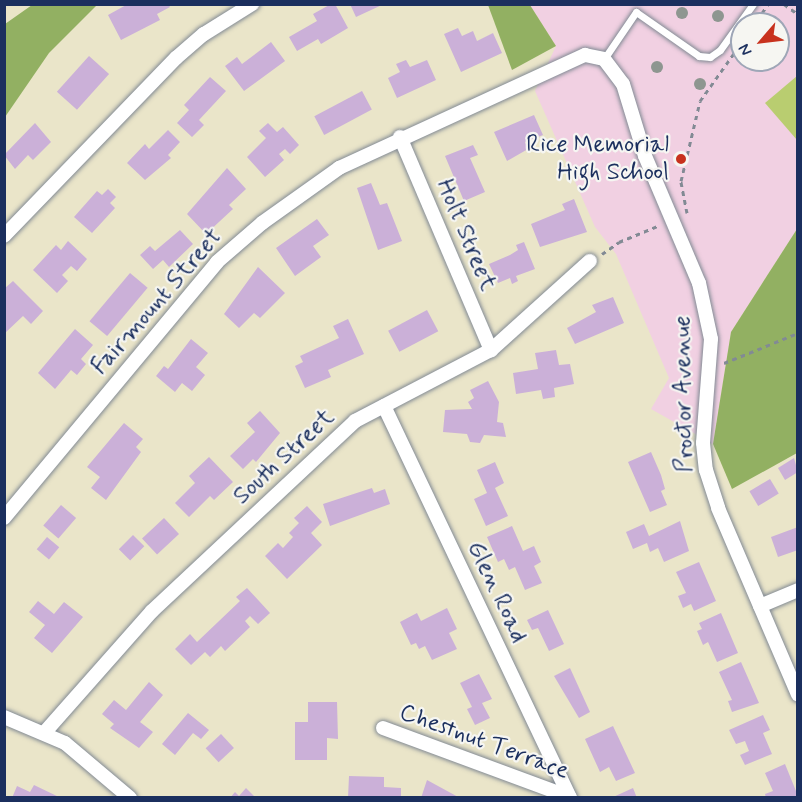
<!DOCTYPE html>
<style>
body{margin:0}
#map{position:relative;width:802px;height:802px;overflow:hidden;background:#eae5c9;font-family:Mynerve,sans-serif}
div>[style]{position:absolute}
.built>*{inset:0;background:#f1d0e2}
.green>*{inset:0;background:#b9cd70}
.forest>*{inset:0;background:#92b062}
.building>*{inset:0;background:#cbb0d8;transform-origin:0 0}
.path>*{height:3px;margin-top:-1.5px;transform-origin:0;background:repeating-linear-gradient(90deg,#828a94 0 4.5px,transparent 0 9px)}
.roads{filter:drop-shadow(0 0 2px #828a94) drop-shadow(0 0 2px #828a94)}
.service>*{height:7px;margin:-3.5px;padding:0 3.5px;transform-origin:3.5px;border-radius:3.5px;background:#fff}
.minor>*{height:14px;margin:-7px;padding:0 7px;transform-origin:7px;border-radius:7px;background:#fff}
.trees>*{width:12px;height:12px;margin:-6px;border-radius:50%;background:#8e9690}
.dots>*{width:16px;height:16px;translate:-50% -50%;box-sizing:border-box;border:3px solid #f6f6f2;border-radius:50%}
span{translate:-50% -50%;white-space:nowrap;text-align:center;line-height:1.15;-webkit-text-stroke:4.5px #f6f6f2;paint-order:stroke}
.poi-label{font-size:24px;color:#1b2f5e}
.right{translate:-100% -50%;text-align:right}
.street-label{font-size:24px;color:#1b2f5e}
.frame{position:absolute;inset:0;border:6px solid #1b2f5e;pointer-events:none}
.north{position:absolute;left:730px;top:12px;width:60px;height:60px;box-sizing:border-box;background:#f6f6f2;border:2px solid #9ea6b7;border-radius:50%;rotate:242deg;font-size:16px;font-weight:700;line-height:24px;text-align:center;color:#1b2f5e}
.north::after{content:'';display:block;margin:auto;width:21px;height:27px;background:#c8321e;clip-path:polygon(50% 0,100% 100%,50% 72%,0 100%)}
</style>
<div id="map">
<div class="built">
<div style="clip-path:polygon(evenodd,530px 5px,797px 5px,797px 229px,731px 332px,713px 444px,651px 409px,669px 378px,616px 254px,595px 227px,535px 91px,556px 46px,530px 5px,742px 24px,778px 24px,778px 60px,742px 60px,742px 24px)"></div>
</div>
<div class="green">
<div style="clip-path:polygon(797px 76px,797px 140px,765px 103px)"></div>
</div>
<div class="forest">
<div style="clip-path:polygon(32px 5px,97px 5px,49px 53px,5px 117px,5px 24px)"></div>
<div style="clip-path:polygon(488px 5px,530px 5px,556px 46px,512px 70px)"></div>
<div style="clip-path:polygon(797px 229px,797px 453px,732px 489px,713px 444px,731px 332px)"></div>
</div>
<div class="building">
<div style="clip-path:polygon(128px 4px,168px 4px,170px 7px,157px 14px,160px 20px,121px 40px,108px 15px)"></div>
<div style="clip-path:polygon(331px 4px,335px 4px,348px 28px,321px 44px,318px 39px,297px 51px,289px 37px,317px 21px,313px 14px)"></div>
<div style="clip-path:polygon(350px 4px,384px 4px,356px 17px)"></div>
<div style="clip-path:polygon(458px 28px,462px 36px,473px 31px,477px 41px,493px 33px,502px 53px,461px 72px,444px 34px)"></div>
<div style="clip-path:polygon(271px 42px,285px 61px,244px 91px,225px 66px,237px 57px,242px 64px)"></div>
<div style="left:89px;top:56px;width:27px;height:48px;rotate:42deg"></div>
<div style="clip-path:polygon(406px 60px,410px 67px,427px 60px,436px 80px,397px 98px,388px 78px,400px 72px,396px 64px)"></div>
<div style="clip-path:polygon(210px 77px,226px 91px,199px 120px,204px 125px,192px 137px,177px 123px,189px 110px,184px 105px)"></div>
<div style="left:362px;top:91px;width:21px;height:54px;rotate:62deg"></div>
<div style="clip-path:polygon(534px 115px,543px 135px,525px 142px,528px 149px,507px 161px,494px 132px)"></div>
<div style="clip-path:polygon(35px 123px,51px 142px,33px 160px,28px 155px,15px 169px,4px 155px)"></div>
<div style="clip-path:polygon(268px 123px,277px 132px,283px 127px,299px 145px,290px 154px,285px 149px,279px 154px,284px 160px,265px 177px,247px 157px,266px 138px,259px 131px)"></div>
<div style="clip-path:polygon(168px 130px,180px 142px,168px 155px,171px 158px,145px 180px,127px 163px,145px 144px,149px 149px)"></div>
<div style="clip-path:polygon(473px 145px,478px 155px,470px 158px,485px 192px,464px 201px,445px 156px)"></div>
<div style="clip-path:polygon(227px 168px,246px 189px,229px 205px,233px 209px,206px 234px,187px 214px)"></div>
<div style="clip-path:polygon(371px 183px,380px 205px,387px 203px,402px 241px,378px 250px,357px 188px)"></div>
<div style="clip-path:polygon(108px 189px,116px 197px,110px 203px,115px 208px,92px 233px,74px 217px,97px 191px,102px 195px)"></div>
<div style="clip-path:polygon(574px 199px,587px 232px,540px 247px,531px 224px,565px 210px,562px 204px)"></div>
<div style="clip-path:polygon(317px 219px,329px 235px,313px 246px,321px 257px,295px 276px,276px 248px)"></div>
<div style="clip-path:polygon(180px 230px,193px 244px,169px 267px,163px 260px,153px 269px,140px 255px,150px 246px,155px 251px)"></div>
<div style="clip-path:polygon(68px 241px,87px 259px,77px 271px,71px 266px,62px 275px,68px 281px,57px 293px,33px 270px,56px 245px,61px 250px)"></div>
<div style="clip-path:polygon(524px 242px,535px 269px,516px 276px,518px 281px,512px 284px,510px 278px,498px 283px,489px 264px,510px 255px,518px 250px,516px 245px)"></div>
<div style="clip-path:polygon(258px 267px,285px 293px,260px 318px,254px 313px,239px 328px,224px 314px)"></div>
<div style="left:130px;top:273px;width:23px;height:63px;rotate:40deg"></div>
<div style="clip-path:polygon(13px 281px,43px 311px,31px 324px,23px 316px,4px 334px,4px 289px)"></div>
<div style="clip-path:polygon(613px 297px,624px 323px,575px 344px,567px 328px,596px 312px,592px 305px)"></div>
<div style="left:427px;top:310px;width:24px;height:44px;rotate:62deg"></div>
<div style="clip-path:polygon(348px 319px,364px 354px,328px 370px,331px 377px,305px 388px,295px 366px,303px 362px,300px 356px,339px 338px,333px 326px)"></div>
<div style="clip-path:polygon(75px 329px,93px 345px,81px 359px,86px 364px,77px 375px,71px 370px,55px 389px,38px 373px)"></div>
<div style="clip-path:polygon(191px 339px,208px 353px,196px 367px,205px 375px,192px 391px,182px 383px,175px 392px,156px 376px,164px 366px,168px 369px)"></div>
<div style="clip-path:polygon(556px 350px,559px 365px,570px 364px,574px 384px,554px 388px,555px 397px,543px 399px,541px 390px,516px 394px,513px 373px,538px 369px,535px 353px)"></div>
<div style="clip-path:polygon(488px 381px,499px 402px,497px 422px,503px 423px,506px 437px,484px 435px,480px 443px,470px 442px,467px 434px,443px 432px,445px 410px,472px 409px,468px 402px,474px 398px,470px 390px)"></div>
<div style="clip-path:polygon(260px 411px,280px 433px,256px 462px,253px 459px,243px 469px,230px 456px,255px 432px,247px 423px)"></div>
<div style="clip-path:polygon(124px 423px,143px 439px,136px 447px,141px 452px,106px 500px,91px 488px,100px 477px,87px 467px)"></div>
<div style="clip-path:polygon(651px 452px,661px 475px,665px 489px,661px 491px,667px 505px,650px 512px,628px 462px)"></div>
<div style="clip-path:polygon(209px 457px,233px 482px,214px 500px,210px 496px,189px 517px,175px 503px,195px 483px,189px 476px)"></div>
<div style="clip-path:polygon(794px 458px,798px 472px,785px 480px,778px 468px)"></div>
<div style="clip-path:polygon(495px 462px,504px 483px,495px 488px,508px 516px,486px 526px,474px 499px,487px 493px,477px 470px)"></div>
<div style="left:770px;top:479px;width:17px;height:24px;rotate:59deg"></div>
<div style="clip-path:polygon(372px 488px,374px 493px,385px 489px,390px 504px,330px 526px,323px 504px)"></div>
<div style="left:61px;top:505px;width:20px;height:27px;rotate:41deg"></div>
<div style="clip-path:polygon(307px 506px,322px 522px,311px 533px,322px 545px,287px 579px,265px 556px,278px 543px,283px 548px,293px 537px,289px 533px,299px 523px,294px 518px)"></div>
<div style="left:164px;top:518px;width:22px;height:30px;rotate:47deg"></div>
<div style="clip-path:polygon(680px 521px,689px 551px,664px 562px,658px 548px,650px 552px,647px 543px,633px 549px,626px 532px,644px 524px,649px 536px)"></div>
<div style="clip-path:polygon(512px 526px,523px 551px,534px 546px,541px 562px,534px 566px,542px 583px,525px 590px,515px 567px,509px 570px,504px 559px,498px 562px,487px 537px)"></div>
<div style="clip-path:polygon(798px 527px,798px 550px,778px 557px,771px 537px)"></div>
<div style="left:133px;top:535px;width:16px;height:20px;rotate:45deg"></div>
<div style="left:47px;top:537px;width:16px;height:16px;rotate:40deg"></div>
<div style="clip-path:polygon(699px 562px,716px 601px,694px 611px,691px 604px,683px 608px,678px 596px,686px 593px,676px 572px)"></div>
<div style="clip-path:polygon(247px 588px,270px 613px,258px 624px,250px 616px,245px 621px,250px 627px,225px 651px,221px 646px,210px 657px,205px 652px,191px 665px,175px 649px,190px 634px,197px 642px,240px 601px,236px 597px)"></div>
<div style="clip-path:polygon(38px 601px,54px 614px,64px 602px,83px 617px,52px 653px,34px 638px,45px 625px,29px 612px)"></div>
<div style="clip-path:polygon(447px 608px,457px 629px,449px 633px,457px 649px,432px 660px,425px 646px,419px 649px,416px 643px,411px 645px,400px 622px,417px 613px,421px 621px)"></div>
<div style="clip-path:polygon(548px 610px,564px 644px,549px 651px,538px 628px,532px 630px,527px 620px)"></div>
<div style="clip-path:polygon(721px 613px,738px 653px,717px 662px,708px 642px,703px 645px,697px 631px,702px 629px,699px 623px)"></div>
<div style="clip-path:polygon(741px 662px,759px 703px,732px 712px,728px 701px,732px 700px,719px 672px)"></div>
<div style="clip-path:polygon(570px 668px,590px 712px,579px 718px,554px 676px)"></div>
<div style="clip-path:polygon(479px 674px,492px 699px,482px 703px,490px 718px,475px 725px,467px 709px,472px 707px,460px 683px)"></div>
<div style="clip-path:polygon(149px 682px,163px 695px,140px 722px,153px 732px,139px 748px,110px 728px,114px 724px,102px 714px,114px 700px,126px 710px)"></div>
<div style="clip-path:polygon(308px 702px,337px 702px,338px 739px,327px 738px,327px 760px,295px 760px,295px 722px,308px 722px)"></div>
<div style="clip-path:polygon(188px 713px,209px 730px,201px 739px,193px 733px,175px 755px,162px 744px)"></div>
<div style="clip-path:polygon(763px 715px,770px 730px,763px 733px,772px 754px,745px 765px,740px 755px,749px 751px,745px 741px,736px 744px,729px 730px)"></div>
<div style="clip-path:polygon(613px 726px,635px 773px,616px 781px,609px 767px,600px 772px,585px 739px)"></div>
<div style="left:221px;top:734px;width:19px;height:21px;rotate:47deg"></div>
<div style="clip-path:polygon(785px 764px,798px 796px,766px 798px,765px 794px,773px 791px,765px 773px)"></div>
<div style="clip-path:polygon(349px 776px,384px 777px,384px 787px,401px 788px,401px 798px,348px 798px)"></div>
<div style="clip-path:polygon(427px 780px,460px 798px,421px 798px)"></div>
<div style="clip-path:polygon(34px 785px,61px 798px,12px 798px,17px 786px,30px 792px)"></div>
<div style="clip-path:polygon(246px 788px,256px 798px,230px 798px,235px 792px,239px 796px)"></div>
<div style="clip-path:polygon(633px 788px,637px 798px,611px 798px)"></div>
</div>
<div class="path">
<div style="left:784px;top:4px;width:17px;rotate:36deg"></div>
<div style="left:762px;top:13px;width:11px;rotate:-56deg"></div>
<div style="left:687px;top:213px;width:33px;rotate:-101deg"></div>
<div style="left:681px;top:181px;width:82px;rotate:-76.6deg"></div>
<div style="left:700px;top:101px;width:72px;rotate:-54.6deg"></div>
<div style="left:602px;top:254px;width:21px;rotate:-35deg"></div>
<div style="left:619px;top:242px;width:44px;rotate:-22.5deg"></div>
<div style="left:724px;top:363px;width:80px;rotate:-22.1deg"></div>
</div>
<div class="roads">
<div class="service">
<div style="left:604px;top:59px;width:57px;rotate:-55.8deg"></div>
<div style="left:636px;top:12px;width:77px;rotate:34.9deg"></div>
<div style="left:699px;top:56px;width:11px;rotate:5deg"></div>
<div style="left:710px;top:57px;width:12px;rotate:-35deg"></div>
<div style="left:720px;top:50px;width:57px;rotate:-54.3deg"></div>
</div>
<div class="minor">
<div style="left:400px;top:137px;width:232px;rotate:66.9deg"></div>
<div style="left:4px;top:236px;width:248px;rotate:-46deg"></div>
<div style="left:176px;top:58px;width:37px;rotate:-41deg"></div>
<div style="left:204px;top:34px;width:57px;rotate:-32deg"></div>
<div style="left:384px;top:406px;width:434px;rotate:64.6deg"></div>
<div style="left:4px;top:518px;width:333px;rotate:-50.2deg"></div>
<div style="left:217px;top:262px;width:60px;rotate:-40.9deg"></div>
<div style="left:262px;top:223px;width:95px;rotate:-35.5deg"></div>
<div style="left:339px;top:168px;width:271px;rotate:-24.7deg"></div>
<div style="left:585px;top:55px;width:19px;rotate:12deg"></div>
<div style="left:604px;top:59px;width:31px;rotate:53deg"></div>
<div style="left:623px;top:84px;width:75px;rotate:73deg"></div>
<div style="left:645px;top:156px;width:138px;rotate:67deg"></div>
<div style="left:699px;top:283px;width:57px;rotate:77.9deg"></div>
<div style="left:711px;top:339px;width:104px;rotate:94.4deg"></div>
<div style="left:703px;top:443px;width:27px;rotate:84deg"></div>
<div style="left:706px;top:470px;width:40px;rotate:72deg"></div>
<div style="left:718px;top:508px;width:203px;rotate:66.8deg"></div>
<div style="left:760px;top:606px;width:41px;rotate:-22.8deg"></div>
<div style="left:4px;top:717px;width:66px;rotate:23.1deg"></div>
<div style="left:65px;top:743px;width:85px;rotate:40.2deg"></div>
<div style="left:383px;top:728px;width:199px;rotate:20.3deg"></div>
<div style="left:45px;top:732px;width:162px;rotate:-48.5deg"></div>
<div style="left:152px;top:611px;width:278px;rotate:-43.1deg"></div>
<div style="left:355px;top:421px;width:153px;rotate:-27.6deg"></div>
<div style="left:491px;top:350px;width:133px;rotate:-42deg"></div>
</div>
</div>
<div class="trees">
<div style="left:682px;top:13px"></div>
<div style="left:718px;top:16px"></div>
<div style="left:657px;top:67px"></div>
<div style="left:700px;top:84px"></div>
</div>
<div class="dots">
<div style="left:681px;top:159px;background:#c8321e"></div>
</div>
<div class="poi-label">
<span class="right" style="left:669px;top:159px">Rice Memorial<br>High School</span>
</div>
<div class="street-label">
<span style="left:466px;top:235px;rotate:67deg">Holt Street</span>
<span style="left:157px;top:302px;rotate:-49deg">Fairmount Street</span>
<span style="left:684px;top:394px;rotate:-91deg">Proctor Avenue</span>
<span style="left:284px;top:457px;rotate:-43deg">South Street</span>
<span style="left:497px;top:592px;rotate:65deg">Glen Road</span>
<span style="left:484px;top:742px;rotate:20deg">Chestnut Terrace</span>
</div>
<div class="frame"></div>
<div class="north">N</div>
</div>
